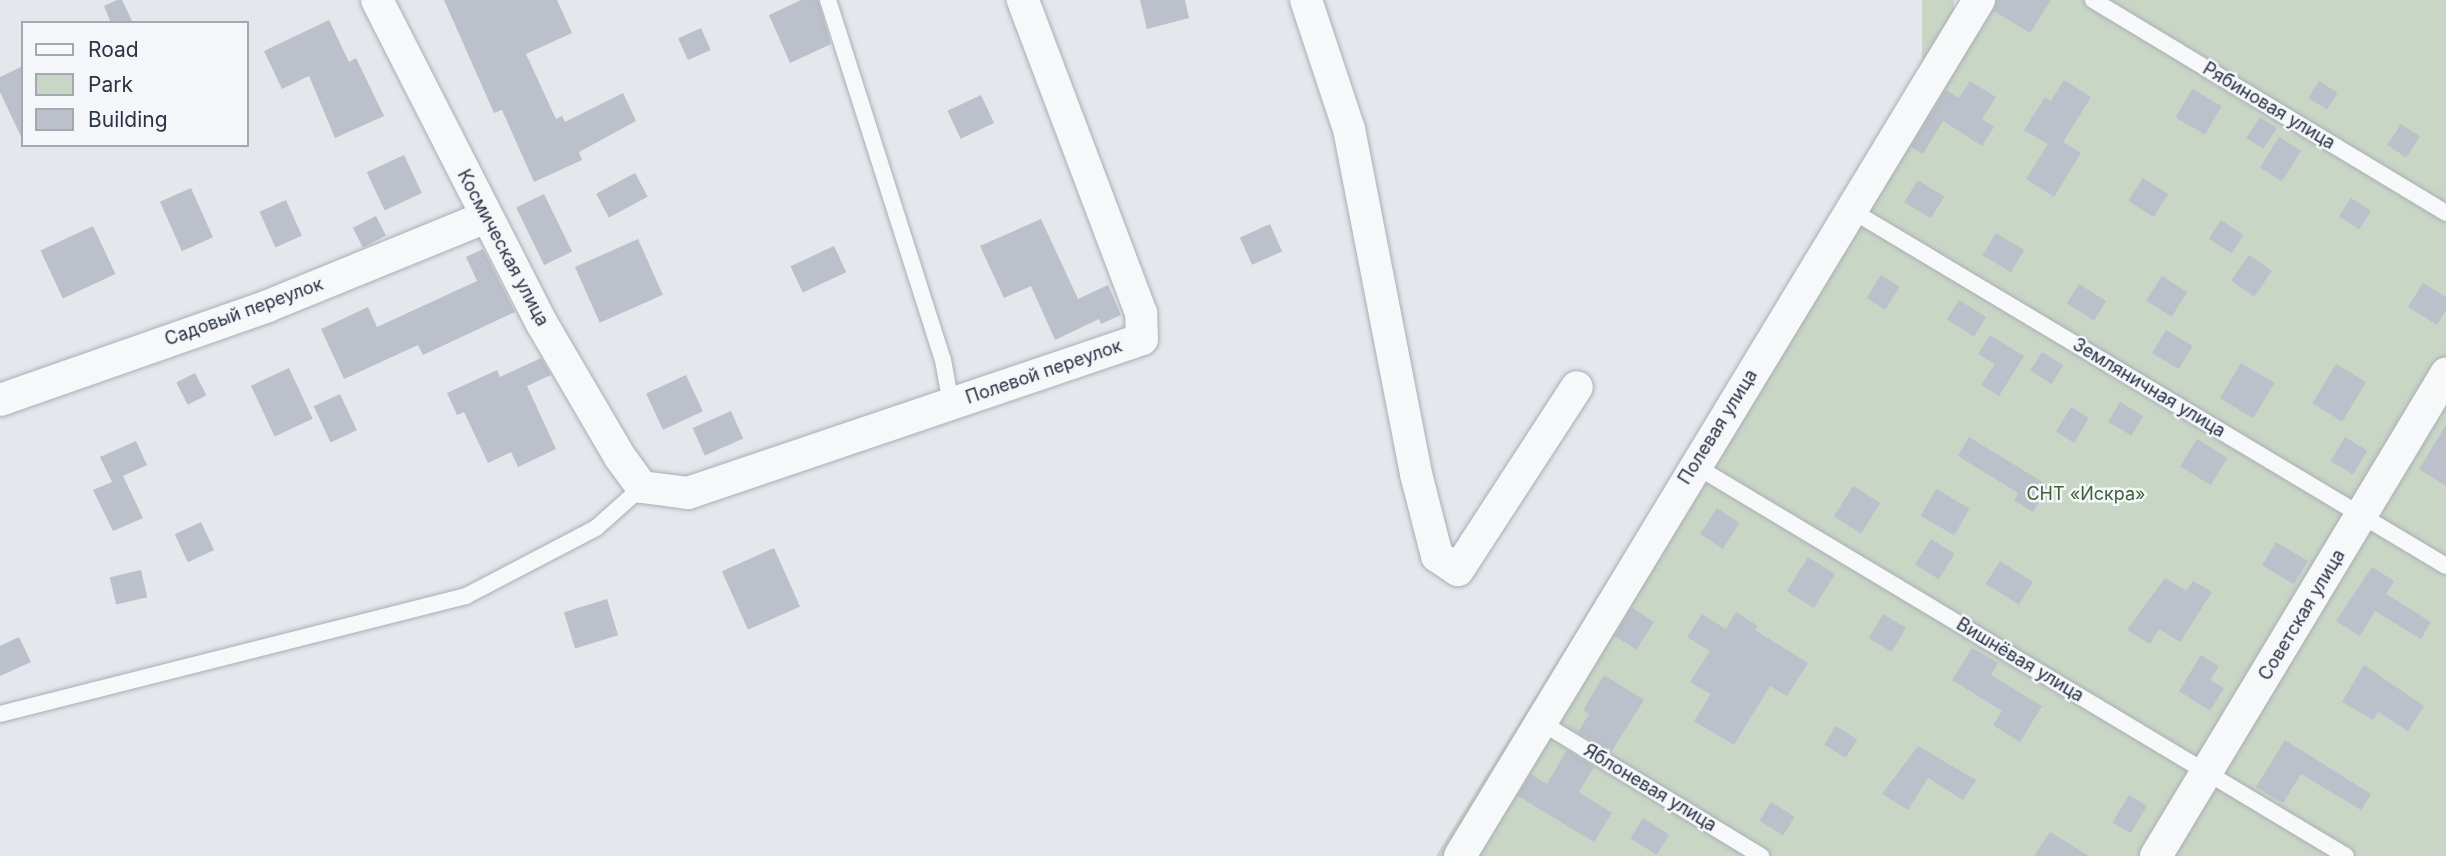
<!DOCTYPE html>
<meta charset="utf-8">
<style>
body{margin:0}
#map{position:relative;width:2446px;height:856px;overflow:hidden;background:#e4e7ec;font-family:Inter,sans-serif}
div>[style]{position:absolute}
.green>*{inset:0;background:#c9d6c5;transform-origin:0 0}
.building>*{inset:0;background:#bbc0ca;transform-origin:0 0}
.roads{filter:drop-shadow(0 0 2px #a9aeb7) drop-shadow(0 0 2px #a9aeb7)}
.service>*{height:16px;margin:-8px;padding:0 8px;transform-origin:8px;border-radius:8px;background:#f7f8fa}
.minor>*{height:32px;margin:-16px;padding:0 16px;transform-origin:16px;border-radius:16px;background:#f7f8fa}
span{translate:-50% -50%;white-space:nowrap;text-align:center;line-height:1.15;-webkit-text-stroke:5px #f4f6f9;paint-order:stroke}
.street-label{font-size:18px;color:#2b3445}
.park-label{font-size:18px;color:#3f6138}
.legend{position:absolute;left:21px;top:21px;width:228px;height:126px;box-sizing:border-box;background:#f4f6f9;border:2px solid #a4a8b1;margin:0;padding:9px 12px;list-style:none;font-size:21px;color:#2b3445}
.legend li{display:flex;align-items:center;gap:14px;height:35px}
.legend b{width:35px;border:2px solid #a4a8b1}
</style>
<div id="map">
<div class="green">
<div style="left:1922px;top:0;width:32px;height:1005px"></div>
<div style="clip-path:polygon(1968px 0,2446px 0,2446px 856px,1436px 856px)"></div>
</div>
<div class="building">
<div style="clip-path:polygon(117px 0,122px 0,133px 23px,111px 23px,104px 6px)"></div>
<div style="clip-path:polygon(444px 0,557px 0,572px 33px,526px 54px,556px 119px,562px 116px,565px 122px,623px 93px,636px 121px,579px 152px,582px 160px,534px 182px,502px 110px,494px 113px)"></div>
<div style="clip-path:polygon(801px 0,818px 0,831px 44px,790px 63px,769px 15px)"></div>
<div style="clip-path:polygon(1140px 0,1185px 0,1189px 18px,1147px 29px)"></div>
<div style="clip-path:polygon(1997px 0,2051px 0,2030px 33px,1994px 11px)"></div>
<div style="clip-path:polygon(329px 20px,349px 62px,356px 58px,384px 116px,335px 138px,309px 76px,282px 89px,264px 51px)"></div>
<div style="left:701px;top:28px;width:24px;height:25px;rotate:66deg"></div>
<div style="clip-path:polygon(23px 66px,23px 141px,0 92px,0 77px)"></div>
<div style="clip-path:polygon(2064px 80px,2091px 97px,2063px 142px,2081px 153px,2054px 197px,2026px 179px,2048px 144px,2024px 130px,2045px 97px,2051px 101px)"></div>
<div style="clip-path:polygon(1970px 81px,1996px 97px,1982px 119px,1994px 127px,1982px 146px,1943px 121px,1923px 154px,1911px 147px,1946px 90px,1959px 98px)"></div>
<div style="left:2319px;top:81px;width:22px;height:20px;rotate:32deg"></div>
<div style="left:2192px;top:89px;width:34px;height:33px;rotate:30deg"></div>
<div style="left:981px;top:95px;width:31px;height:37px;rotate:65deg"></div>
<div style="left:2260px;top:117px;width:20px;height:25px;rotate:33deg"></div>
<div style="left:2401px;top:124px;width:23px;height:25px;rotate:34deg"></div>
<div style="left:2279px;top:137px;width:26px;height:36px;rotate:32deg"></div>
<div style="left:404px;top:155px;width:42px;height:41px;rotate:65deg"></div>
<div style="left:635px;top:173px;width:27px;height:44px;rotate:62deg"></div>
<div style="left:2143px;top:178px;width:30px;height:27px;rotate:33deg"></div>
<div style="left:1918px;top:180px;width:31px;height:26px;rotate:32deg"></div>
<div style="left:191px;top:188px;width:54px;height:34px;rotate:66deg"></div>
<div style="left:544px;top:194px;width:64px;height:31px;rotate:64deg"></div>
<div style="left:2351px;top:198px;width:24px;height:22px;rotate:33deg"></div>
<div style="left:286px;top:200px;width:39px;height:29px;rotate:66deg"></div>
<div style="left:376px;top:216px;width:22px;height:26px;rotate:63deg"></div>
<div style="clip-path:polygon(1041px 219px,1078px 299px,1108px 285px,1121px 315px,1101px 324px,1099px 319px,1055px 340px,1031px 286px,1004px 298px,980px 246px)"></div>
<div style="left:2221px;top:220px;width:27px;height:22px;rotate:33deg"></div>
<div style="left:1270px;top:224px;width:30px;height:33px;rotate:66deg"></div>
<div style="left:93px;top:226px;width:53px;height:58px;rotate:65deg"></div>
<div style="left:1996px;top:233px;width:33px;height:26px;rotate:31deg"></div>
<div style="left:638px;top:239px;width:61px;height:69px;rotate:66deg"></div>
<div style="left:834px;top:246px;width:29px;height:48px;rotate:65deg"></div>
<div style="clip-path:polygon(483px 249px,515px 312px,423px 355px,418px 345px,344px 379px,321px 329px,368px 307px,377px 327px,477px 281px,466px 257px)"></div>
<div style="left:2249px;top:255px;width:28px;height:31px;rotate:35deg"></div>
<div style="left:1881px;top:275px;width:22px;height:27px;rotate:32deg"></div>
<div style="left:2162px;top:276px;width:30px;height:29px;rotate:33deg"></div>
<div style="clip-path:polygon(2423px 283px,2446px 297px,2446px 310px,2437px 325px,2408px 307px)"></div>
<div style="left:2079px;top:284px;width:32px;height:23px;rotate:32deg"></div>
<div style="left:1959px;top:300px;width:32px;height:23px;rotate:32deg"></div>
<div style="left:2166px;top:330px;width:31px;height:27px;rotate:31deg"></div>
<div style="clip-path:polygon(1990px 335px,2024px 356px,1999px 396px,1981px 385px,1995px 364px,1978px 354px)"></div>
<div style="left:2042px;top:352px;width:25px;height:22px;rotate:32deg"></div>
<div style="clip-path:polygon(541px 358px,551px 375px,527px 386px,556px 449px,518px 467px,511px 452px,488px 463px,464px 412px,457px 415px,447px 393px,497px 370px,500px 377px)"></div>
<div style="left:2241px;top:363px;width:39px;height:41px;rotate:31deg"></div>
<div style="left:2336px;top:364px;width:35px;height:46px;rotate:31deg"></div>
<div style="left:289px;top:368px;width:56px;height:42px;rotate:65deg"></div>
<div style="left:195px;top:373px;width:25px;height:21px;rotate:63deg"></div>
<div style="left:686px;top:375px;width:40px;height:44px;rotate:65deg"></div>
<div style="left:340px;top:394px;width:40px;height:29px;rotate:65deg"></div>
<div style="left:2120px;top:402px;width:27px;height:23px;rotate:31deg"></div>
<div style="left:2071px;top:407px;width:21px;height:29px;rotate:31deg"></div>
<div style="left:731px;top:411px;width:30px;height:42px;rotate:66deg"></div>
<div style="clip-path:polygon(2446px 425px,2446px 486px,2419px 469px)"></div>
<div style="clip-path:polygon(1969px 437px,2049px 486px,2033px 512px,2014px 500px,2018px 493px,1958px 456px)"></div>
<div style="left:2345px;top:437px;width:26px;height:28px;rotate:31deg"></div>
<div style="left:2197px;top:439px;width:36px;height:32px;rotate:32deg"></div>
<div style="clip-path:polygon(136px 441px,147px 465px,123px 476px,143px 518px,113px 531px,93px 490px,112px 482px,100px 457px)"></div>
<div style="left:1853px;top:486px;width:32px;height:36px;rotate:32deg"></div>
<div style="left:1936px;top:489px;width:39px;height:31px;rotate:30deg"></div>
<div style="left:1717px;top:508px;width:27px;height:31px;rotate:33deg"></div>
<div style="left:201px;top:522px;width:31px;height:29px;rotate:65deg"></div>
<div style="left:1931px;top:539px;width:28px;height:30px;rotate:32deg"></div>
<div style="left:2276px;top:542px;width:37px;height:27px;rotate:31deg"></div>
<div style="left:774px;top:548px;width:64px;height:57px;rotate:66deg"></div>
<div style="left:1808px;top:557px;width:32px;height:40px;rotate:32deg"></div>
<div style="left:2000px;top:561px;width:39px;height:27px;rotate:32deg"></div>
<div style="clip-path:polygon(2372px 567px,2394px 581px,2386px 594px,2431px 622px,2421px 639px,2375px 611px,2360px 636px,2336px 621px)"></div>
<div style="left:141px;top:570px;width:28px;height:32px;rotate:77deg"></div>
<div style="clip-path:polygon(2165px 578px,2186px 591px,2193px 581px,2212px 592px,2180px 642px,2159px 629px,2150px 644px,2127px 630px)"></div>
<div style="left:607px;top:599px;width:38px;height:45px;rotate:73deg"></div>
<div style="left:1632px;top:608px;width:26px;height:33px;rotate:32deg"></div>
<div style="clip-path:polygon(1736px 612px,1758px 626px,1755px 630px,1808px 663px,1787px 696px,1770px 686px,1734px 745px,1694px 721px,1711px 694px,1690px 682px,1710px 651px,1687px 637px,1702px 614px,1726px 629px)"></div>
<div style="left:1883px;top:614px;width:27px;height:28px;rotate:31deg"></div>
<div style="clip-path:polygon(19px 637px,31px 662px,0 676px,0 646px)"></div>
<div style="clip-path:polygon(1972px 648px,1998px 663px,1991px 675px,2042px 706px,2020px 742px,1993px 725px,2002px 711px,1952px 680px)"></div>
<div style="clip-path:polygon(2201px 655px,2219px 666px,2210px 680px,2224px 688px,2210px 711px,2179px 691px)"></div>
<div style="clip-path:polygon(2364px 665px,2424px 706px,2408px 731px,2378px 712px,2373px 720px,2342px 702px)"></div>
<div style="clip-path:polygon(1604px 675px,1644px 700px,1611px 752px,1578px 732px,1589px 714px,1583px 710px)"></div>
<div style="left:1836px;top:726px;width:25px;height:22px;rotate:32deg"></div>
<div style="clip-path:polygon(2285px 740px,2371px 794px,2361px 810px,2301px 774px,2283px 803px,2256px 787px)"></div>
<div style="clip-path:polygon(1918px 746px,1976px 780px,1963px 800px,1928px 778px,1908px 810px,1882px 794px)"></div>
<div style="clip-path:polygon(1567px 750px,1594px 767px,1579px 792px,1612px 813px,1594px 842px,1518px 796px,1531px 774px,1547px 784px)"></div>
<div style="left:2129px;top:795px;width:21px;height:32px;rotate:31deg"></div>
<div style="left:1771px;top:802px;width:28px;height:22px;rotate:32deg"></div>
<div style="left:1643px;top:818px;width:31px;height:24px;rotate:32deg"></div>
<div style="clip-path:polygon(2050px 832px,2089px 856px,2034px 856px)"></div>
</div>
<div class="roads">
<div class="service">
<div style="left:828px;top:0;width:378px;rotate:72.3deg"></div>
<div style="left:943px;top:360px;width:45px;rotate:79.7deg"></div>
<div style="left:2093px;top:0;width:412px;rotate:31.1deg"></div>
<div style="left:1851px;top:210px;width:693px;rotate:30.89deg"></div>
<div style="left:1694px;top:465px;width:760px;rotate:30.95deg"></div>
<div style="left:0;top:714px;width:481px;rotate:-14.2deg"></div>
<div style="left:466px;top:596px;width:147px;rotate:-27.6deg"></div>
<div style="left:596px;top:528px;width:62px;rotate:-41.7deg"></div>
<div style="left:1539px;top:721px;width:260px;rotate:31.3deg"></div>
</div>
<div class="minor">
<div style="left:377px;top:0;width:361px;rotate:63deg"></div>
<div style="left:541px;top:322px;width:156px;rotate:59.7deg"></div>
<div style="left:620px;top:457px;width:37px;rotate:54deg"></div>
<div style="left:642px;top:487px;width:46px;rotate:7.4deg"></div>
<div style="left:688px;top:493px;width:479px;rotate:-18.7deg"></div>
<div style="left:1142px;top:339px;width:26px;rotate:-92deg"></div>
<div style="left:1141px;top:313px;width:335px;rotate:-110.7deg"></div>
<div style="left:1306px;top:0;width:136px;rotate:71.6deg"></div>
<div style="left:1349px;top:129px;width:351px;rotate:79deg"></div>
<div style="left:1416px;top:474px;width:85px;rotate:75.6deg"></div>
<div style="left:1437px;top:556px;width:25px;rotate:34deg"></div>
<div style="left:1458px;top:570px;width:218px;rotate:-57deg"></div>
<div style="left:0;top:400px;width:284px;rotate:-19.3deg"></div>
<div style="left:268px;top:306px;width:235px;rotate:-22.2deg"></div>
<div style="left:1460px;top:856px;width:1001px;rotate:-58.77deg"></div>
<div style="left:2156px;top:856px;width:563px;rotate:-58.97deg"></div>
</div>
</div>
<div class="street-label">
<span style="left:2269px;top:106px;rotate:31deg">Рябиновая улица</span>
<span style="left:503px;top:248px;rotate:62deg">Космическая улица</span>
<span style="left:244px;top:312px;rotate:-20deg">Садовый переулок</span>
<span style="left:1044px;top:372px;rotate:-19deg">Полевой переулок</span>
<span style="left:2149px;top:388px;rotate:31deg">Земляничная улица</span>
<span style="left:1718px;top:427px;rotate:-58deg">Полевая улица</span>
<span style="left:2302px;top:615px;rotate:-59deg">Советская улица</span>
<span style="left:2020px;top:660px;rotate:31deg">Вишнёвая улица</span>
<span style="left:1650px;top:788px;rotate:31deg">Яблоневая улица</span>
</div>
<div class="park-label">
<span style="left:2086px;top:494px">СНТ «Искра»</span>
</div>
<ul class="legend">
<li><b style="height:9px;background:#f7f8fa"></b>Road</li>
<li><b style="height:19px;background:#c9d6c5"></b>Park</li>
<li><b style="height:19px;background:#bbc0ca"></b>Building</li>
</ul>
</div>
